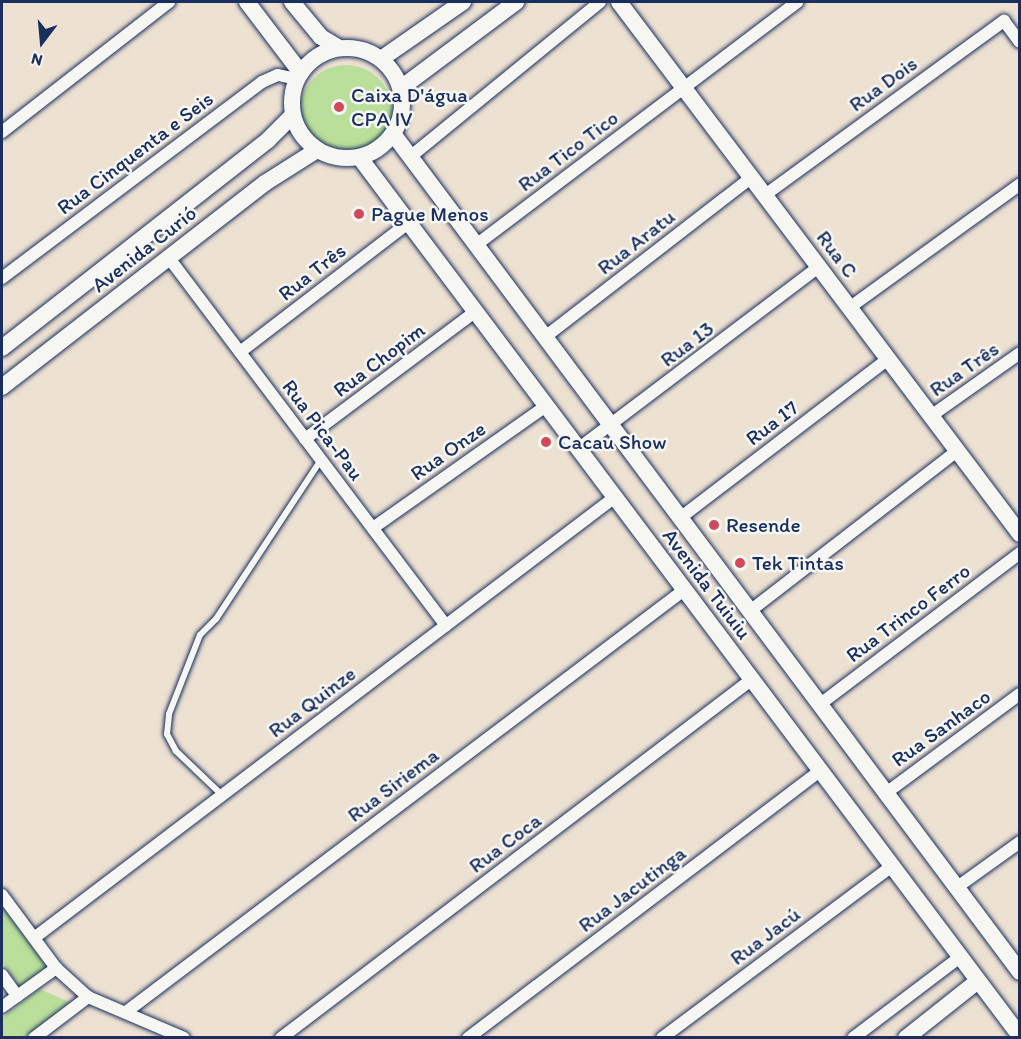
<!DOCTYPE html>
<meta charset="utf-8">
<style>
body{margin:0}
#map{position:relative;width:1021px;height:1039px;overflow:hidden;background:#ede1d2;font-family:Itim,sans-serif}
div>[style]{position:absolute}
.green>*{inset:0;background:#b9df9a}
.round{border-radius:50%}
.roads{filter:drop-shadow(0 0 2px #1b2f5e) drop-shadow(0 0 2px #1b2f5e)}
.lane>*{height:6px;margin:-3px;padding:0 3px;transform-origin:3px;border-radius:3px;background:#f6f6f2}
.street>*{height:12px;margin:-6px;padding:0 6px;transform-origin:6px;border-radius:6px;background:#f6f6f2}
.secondary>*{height:16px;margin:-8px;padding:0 8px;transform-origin:8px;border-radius:8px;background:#f6f6f2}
.secondary>.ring{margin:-8px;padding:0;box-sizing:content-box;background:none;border:16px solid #f6f6f2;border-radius:50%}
.dots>*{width:16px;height:16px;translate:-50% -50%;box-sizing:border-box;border:3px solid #f6f6f2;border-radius:50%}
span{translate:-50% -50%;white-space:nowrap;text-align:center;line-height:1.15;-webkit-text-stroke:5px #f6f6f2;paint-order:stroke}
.street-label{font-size:21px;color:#1b2f5e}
.poi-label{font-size:21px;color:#1b2f5e}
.left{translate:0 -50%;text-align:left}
.frame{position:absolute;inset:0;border:3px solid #1b2f5e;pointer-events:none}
.north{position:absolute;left:12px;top:12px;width:60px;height:60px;-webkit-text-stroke:4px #f6f6f2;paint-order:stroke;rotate:196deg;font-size:16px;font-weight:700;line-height:24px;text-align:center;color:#1b2f5e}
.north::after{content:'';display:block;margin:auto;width:21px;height:27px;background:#1b2f5e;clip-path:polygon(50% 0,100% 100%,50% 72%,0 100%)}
</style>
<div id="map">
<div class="green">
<div class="round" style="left:300px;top:65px;width:92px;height:92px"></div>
<div style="clip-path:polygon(2px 906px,47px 967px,20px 987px,2px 962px)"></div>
<div style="clip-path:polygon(40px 989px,71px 1003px,25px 1037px,2px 1038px,2px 1018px)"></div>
</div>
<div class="roads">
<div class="lane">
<div style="left:222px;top:795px;width:64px;rotate:-136.3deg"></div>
<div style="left:176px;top:751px;width:19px;rotate:-118deg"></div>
<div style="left:167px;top:734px;width:20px;rotate:-84deg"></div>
<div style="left:169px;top:714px;width:85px;rotate:-68.6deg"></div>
<div style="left:200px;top:635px;width:23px;rotate:-45deg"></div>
<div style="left:216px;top:619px;width:191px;rotate:-56.6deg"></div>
</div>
<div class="street">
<div style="left:2px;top:132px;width:212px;rotate:-37.9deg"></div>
<div style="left:410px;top:157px;width:245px;rotate:-39.2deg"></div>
<div style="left:765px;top:195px;width:296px;rotate:-36.1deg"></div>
<div style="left:1004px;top:21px;width:26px;rotate:53deg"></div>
<div style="left:476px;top:245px;width:403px;rotate:-37.1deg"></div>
<div style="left:169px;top:258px;width:460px;rotate:53deg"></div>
<div style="left:2px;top:278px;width:326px;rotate:-37deg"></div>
<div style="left:262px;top:82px;width:17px;rotate:-24deg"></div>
<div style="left:278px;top:75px;width:19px;rotate:12deg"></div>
<div style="left:849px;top:308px;width:211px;rotate:-35.9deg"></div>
<div style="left:545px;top:337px;width:262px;rotate:-37.7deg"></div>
<div style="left:240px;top:352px;width:212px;rotate:-37.5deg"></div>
<div style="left:931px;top:416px;width:109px;rotate:-35.3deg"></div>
<div style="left:305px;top:439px;width:212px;rotate:-36.8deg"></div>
<div style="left:578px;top:449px;width:302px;rotate:-37.1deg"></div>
<div style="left:680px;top:518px;width:262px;rotate:-37.4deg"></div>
<div style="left:373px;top:528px;width:212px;rotate:-35.2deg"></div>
<div style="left:750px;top:611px;width:262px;rotate:-37.7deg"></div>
<div style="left:819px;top:705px;width:252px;rotate:-37.1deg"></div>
<div style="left:886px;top:793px;width:167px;rotate:-36.5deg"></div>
<div style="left:956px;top:888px;width:79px;rotate:-35.7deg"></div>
<div style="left:2px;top:895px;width:91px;rotate:53.5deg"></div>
<div style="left:56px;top:968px;width:43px;rotate:42.2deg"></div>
<div style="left:88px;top:997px;width:104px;rotate:23.1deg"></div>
<div style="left:34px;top:938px;width:729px;rotate:-37.2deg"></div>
<div style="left:2px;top:975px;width:26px;rotate:54deg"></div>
<div style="left:2px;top:1007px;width:67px;rotate:-35.8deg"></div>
<div style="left:126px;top:1012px;width:700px;rotate:-37.1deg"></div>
<div style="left:34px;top:1038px;width:68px;rotate:-37.2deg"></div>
<div style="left:281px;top:1038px;width:591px;rotate:-37.3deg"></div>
<div style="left:468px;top:1038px;width:442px;rotate:-37.2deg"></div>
<div style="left:662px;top:1038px;width:287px;rotate:-36.8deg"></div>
<div style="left:853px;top:1038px;width:134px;rotate:-37.1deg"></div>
</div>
<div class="secondary">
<div style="left:247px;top:2px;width:89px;rotate:52.7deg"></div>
<div style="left:292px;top:2px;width:45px;rotate:50.4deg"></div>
<div style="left:321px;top:37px;width:21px;rotate:31deg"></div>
<div style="left:619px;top:2px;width:666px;rotate:52.99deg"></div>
<div class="ring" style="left:292px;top:48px;width:94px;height:94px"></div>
<div style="left:381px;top:59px;width:100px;rotate:-34.8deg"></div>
<div style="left:401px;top:88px;width:144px;rotate:-36.8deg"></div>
<div style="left:394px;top:135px;width:1045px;rotate:53.21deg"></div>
<div style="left:360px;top:158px;width:1098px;rotate:53.07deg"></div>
<div style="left:2px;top:348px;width:338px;rotate:-38deg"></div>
<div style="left:268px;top:140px;width:35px;rotate:-45deg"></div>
<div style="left:2px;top:387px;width:333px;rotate:-37.8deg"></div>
<div style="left:265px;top:183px;width:62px;rotate:-32.4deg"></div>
<div style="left:906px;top:1038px;width:92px;rotate:-38.4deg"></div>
</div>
</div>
<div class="dots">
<div style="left:339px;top:107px;background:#d1495b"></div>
<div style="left:359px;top:214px;background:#d1495b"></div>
<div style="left:546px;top:442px;background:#d1495b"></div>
<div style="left:714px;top:525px;background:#d1495b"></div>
<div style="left:740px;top:563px;background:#d1495b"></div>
</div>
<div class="street-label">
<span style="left:883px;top:84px;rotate:-36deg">Rua Dois</span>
<span style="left:568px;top:151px;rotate:-37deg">Rua Tico Tico</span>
<span style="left:135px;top:153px;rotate:-37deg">Rua Cinquenta e Seis</span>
<span style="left:636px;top:242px;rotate:-38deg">Rua Aratu</span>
<span style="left:144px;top:249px;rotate:-38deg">Avenida Curió</span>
<span style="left:837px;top:254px;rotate:53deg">Rua C</span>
<span style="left:312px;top:272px;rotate:-38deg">Rua Três</span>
<span style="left:687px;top:344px;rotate:-37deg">Rua 13</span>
<span style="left:379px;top:360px;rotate:-37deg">Rua Chopim</span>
<span style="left:964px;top:369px;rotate:-35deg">Rua Três</span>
<span style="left:772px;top:423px;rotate:-37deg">Rua 17</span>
<span style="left:323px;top:430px;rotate:53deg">Rua Pica-Pau</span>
<span style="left:448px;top:451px;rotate:-35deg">Rua Onze</span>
<span style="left:707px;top:584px;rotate:53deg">Avenida Tuiuiu</span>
<span style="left:908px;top:613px;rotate:-37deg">Rua Trinco Ferro</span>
<span style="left:312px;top:702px;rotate:-37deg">Rua Quinze</span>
<span style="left:941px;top:728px;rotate:-36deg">Rua Sanhaco</span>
<span style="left:393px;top:785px;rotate:-37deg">Rua Siriema</span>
<span style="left:505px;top:843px;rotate:-37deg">Rua Coca</span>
<span style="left:632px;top:889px;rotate:-37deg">Rua Jacutinga</span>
<span style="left:765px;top:936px;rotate:-37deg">Rua Jacú</span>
</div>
<div class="poi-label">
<span class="left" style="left:351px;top:107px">Caixa D'água<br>CPA IV</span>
<span class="left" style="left:371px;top:214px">Pague Menos</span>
<span class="left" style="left:558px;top:442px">Cacau Show</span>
<span class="left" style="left:726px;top:525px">Resende</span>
<span class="left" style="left:752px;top:563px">Tek Tintas</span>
</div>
<div class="frame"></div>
<div class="north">N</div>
</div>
